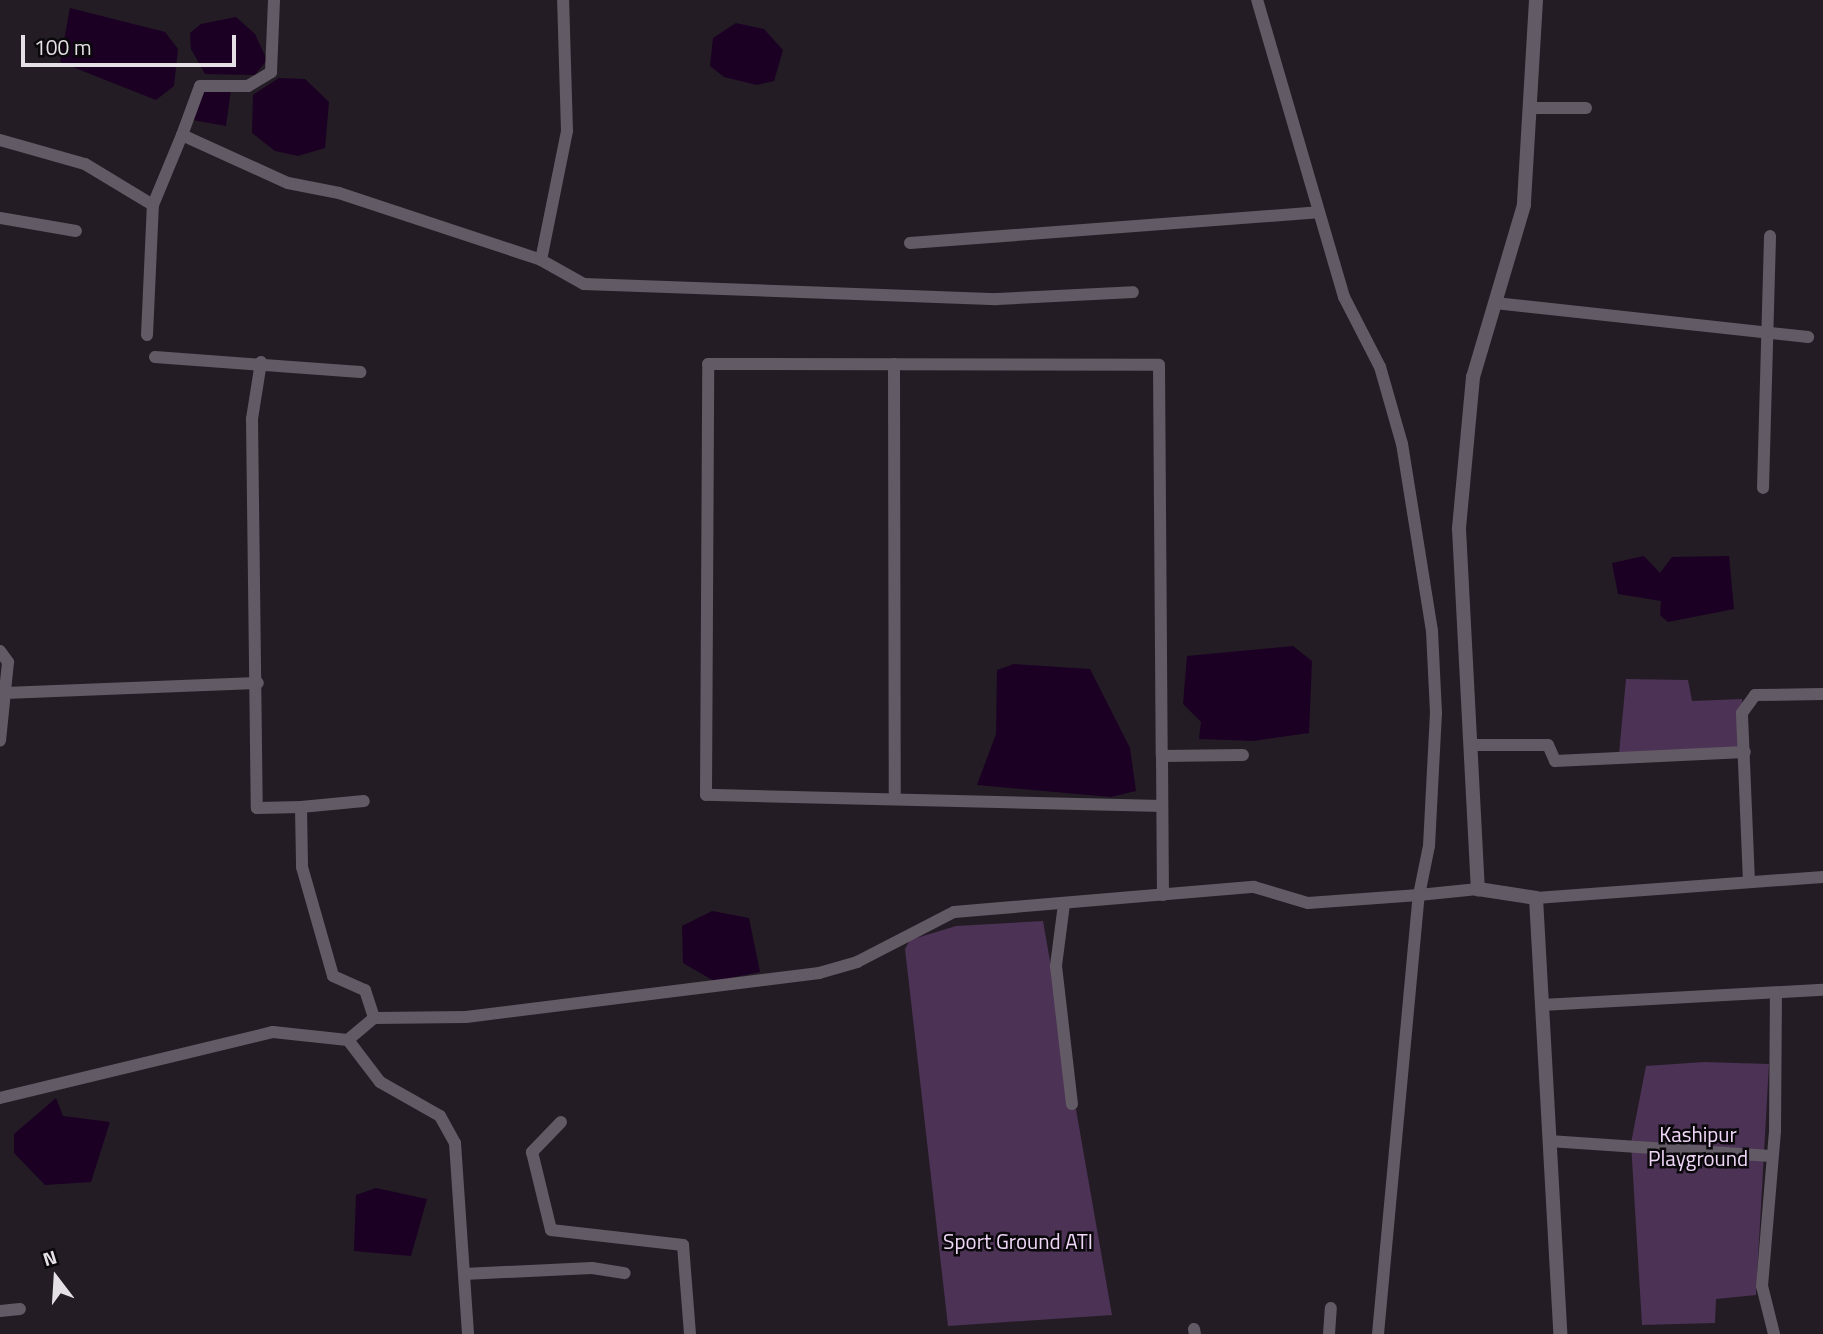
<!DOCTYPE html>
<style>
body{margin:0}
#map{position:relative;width:1823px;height:1334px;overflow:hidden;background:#231c25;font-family:"Titillium Web",sans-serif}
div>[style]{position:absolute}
.green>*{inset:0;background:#4c3254}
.water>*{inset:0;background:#1b0023}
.minor>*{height:12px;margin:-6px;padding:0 6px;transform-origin:6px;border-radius:6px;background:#625a64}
.tertiary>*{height:14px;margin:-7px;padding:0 7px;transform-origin:7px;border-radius:7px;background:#625a64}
span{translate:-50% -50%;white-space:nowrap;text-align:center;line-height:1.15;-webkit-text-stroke:5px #0a080b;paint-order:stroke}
.park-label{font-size:21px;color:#f0d7f8}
.north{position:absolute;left:21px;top:1243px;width:70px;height:70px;-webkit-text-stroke:5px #0a080b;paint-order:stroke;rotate:343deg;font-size:19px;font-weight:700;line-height:28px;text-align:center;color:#e5e0e6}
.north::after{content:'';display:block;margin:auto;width:24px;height:32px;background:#e5e0e6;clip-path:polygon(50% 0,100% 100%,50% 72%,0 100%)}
.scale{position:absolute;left:21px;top:35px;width:215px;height:32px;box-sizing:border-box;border:4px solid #e5e0e6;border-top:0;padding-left:9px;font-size:21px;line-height:24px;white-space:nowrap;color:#e5e0e6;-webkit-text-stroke:5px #0a080b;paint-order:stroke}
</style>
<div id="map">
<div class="green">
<div style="clip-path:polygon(1626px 679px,1688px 680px,1692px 701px,1742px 699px,1745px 750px,1619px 754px)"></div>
<div style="clip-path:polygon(1043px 921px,1112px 1315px,948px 1326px,905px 949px,910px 940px,956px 926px)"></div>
<div style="clip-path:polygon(1704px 1062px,1769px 1064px,1756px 1295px,1716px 1299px,1715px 1323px,1642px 1325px,1631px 1143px,1646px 1066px)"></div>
</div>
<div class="water">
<div style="clip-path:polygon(70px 8px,165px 32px,178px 49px,174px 86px,156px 100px,60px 62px)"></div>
<div style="clip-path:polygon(236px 17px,255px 34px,267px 60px,255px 75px,205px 74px,191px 49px,190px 33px,201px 24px)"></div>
<div style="clip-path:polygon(736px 23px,764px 29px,783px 50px,774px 81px,757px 85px,724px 77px,710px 66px,713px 38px)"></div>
<div style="clip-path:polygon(279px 78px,305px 79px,329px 102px,325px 148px,298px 156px,275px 151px,252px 133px,253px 95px)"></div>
<div style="clip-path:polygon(195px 82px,232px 82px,226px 126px,187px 119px)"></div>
<div style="clip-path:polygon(1644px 556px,1660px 573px,1672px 557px,1729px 556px,1734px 609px,1668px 622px,1660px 615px,1661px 601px,1618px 594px,1612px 563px)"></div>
<div style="clip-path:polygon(1293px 646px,1312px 661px,1309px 733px,1253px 741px,1199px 739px,1201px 722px,1183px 704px,1187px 656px)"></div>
<div style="clip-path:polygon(1014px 664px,1090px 669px,1130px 748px,1136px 791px,1111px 797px,977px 785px,996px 734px,997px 670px)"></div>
<div style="clip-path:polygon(712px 911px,749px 918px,760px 972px,714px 981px,683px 963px,682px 926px)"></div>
<div style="clip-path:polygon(56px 1098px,63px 1116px,110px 1122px,91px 1182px,45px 1185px,14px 1153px,14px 1134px)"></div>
<div style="clip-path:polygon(376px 1188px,427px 1199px,411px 1256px,354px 1251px,356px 1195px)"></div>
</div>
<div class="minor">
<div style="left:1531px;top:108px;width:55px"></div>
<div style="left:182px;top:135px;width:52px;rotate:-69.8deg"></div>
<div style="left:200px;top:86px;width:48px"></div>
<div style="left:248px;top:86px;width:27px;rotate:-31deg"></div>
<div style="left:271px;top:72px;width:72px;rotate:-87.6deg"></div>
<div style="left:0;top:140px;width:88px;rotate:15.8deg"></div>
<div style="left:85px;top:164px;width:79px;rotate:31.1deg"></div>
<div style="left:153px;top:205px;width:76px;rotate:-67.5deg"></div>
<div style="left:182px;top:135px;width:116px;rotate:24.4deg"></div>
<div style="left:288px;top:183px;width:52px;rotate:11.1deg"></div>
<div style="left:339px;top:193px;width:213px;rotate:18.3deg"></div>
<div style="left:541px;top:260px;width:49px;rotate:29.2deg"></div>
<div style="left:584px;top:284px;width:413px;rotate:2.1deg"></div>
<div style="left:997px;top:299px;width:136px;rotate:-2.9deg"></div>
<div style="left:0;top:218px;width:77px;rotate:9.7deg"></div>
<div style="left:910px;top:243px;width:409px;rotate:-4.3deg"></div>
<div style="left:541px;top:260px;width:132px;rotate:-78.6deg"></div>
<div style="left:567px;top:131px;width:131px;rotate:-91.7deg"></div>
<div style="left:1495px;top:303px;width:315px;rotate:6.2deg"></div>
<div style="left:147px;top:335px;width:130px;rotate:-87.4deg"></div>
<div style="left:155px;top:357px;width:206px;rotate:4.2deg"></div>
<div style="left:261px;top:362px;width:58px;rotate:99deg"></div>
<div style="left:252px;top:419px;width:389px;rotate:89.3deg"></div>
<div style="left:257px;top:808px;width:44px;rotate:-1.3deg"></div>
<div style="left:301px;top:807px;width:60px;rotate:89deg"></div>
<div style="left:302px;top:867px;width:113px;rotate:74.1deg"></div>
<div style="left:333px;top:976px;width:35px;rotate:24deg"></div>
<div style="left:365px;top:990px;width:29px;rotate:72deg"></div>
<div style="left:374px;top:1018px;width:34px;rotate:140deg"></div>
<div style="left:894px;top:364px;width:435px;rotate:89.9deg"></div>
<div style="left:1763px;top:488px;width:252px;rotate:-88.4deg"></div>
<div style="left:0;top:651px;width:14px;rotate:54deg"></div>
<div style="left:8px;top:662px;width:79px;rotate:95.8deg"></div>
<div style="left:5px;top:693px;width:253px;rotate:-2.3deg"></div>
<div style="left:1471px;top:745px;width:77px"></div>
<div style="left:1548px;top:745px;width:17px;rotate:66deg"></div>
<div style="left:1555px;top:761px;width:190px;rotate:-2.7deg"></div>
<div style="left:1162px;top:756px;width:81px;rotate:-0.7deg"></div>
<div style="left:1162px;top:806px;width:456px;rotate:-178.6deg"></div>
<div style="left:706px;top:795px;width:431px;rotate:-89.7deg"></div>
<div style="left:708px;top:364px;width:451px;rotate:0.1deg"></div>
<div style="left:1159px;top:365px;width:391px;rotate:89.6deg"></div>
<div style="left:1162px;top:756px;width:139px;rotate:89.6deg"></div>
<div style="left:301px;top:807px;width:63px;rotate:-5.4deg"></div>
<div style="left:1749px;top:882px;width:169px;rotate:-92.4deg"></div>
<div style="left:1742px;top:713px;width:22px;rotate:-54deg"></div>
<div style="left:1755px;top:695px;width:68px;rotate:-0.8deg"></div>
<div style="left:1536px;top:898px;width:288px;rotate:-4.2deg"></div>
<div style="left:1064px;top:904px;width:63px;rotate:97.4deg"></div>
<div style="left:1056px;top:966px;width:139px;rotate:83.4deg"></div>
<div style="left:1542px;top:1005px;width:281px;rotate:-3.1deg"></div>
<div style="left:374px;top:1018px;width:92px;rotate:-0.6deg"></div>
<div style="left:466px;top:1017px;width:356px;rotate:-7.1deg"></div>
<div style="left:819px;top:973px;width:40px;rotate:-16deg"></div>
<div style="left:857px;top:962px;width:109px;rotate:-27.3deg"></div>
<div style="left:954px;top:912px;width:301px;rotate:-4.8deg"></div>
<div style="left:1254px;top:887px;width:56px;rotate:16.5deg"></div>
<div style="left:1308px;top:903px;width:111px;rotate:-4.1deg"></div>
<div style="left:1419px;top:895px;width:50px;rotate:-78.5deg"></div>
<div style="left:1429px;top:846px;width:133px;rotate:-87deg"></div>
<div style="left:1436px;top:713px;width:82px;rotate:-92.8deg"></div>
<div style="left:1432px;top:631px;width:189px;rotate:-99.1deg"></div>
<div style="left:1402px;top:444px;width:80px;rotate:-105.9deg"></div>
<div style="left:1380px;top:367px;width:79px;rotate:-117.2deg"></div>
<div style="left:1344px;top:297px;width:309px;rotate:-106.3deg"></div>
<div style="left:0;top:1098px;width:281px;rotate:-13.6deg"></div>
<div style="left:273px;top:1032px;width:75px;rotate:6.1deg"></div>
<div style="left:348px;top:1040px;width:53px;rotate:52.7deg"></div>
<div style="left:380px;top:1082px;width:69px;rotate:29.5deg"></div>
<div style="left:440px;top:1116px;width:31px;rotate:61deg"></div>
<div style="left:455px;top:1143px;width:191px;rotate:86.1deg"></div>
<div style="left:561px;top:1122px;width:42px;rotate:134deg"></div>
<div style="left:532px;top:1152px;width:80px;rotate:76.3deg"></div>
<div style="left:551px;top:1230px;width:133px;rotate:6.5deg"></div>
<div style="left:683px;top:1245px;width:89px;rotate:85.5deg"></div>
<div style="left:1549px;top:1141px;width:222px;rotate:3.9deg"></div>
<div style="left:464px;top:1274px;width:128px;rotate:-2.7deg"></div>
<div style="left:592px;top:1268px;width:33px;rotate:9deg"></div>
<div style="left:0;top:1311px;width:20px;rotate:-6deg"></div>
<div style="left:1194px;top:1329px;width:5px;rotate:79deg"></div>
<div style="left:1329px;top:1334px;width:26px;rotate:-86deg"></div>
<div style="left:1378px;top:1334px;width:441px;rotate:-84.7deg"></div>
<div style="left:1419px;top:895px;width:59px;rotate:-5.8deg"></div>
<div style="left:1774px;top:1334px;width:49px;rotate:-104deg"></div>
<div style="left:1762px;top:1286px;width:156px;rotate:-85.2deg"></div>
<div style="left:1775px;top:1131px;width:138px;rotate:-89.6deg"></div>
</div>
<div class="tertiary">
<div style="left:1536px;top:0;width:205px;rotate:93.4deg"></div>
<div style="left:1524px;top:205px;width:179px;rotate:106.5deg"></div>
<div style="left:1473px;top:377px;width:153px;rotate:95.3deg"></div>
<div style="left:1459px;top:529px;width:361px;rotate:87deg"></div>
<div style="left:1478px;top:889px;width:59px;rotate:8.8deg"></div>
<div style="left:1536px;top:898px;width:437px;rotate:86.8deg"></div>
</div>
<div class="park-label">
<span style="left:1698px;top:1146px">Kashipur<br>Playground</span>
<span style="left:1018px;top:1241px">Sport Ground ATI</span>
</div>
<div class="north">N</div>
<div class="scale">100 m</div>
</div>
